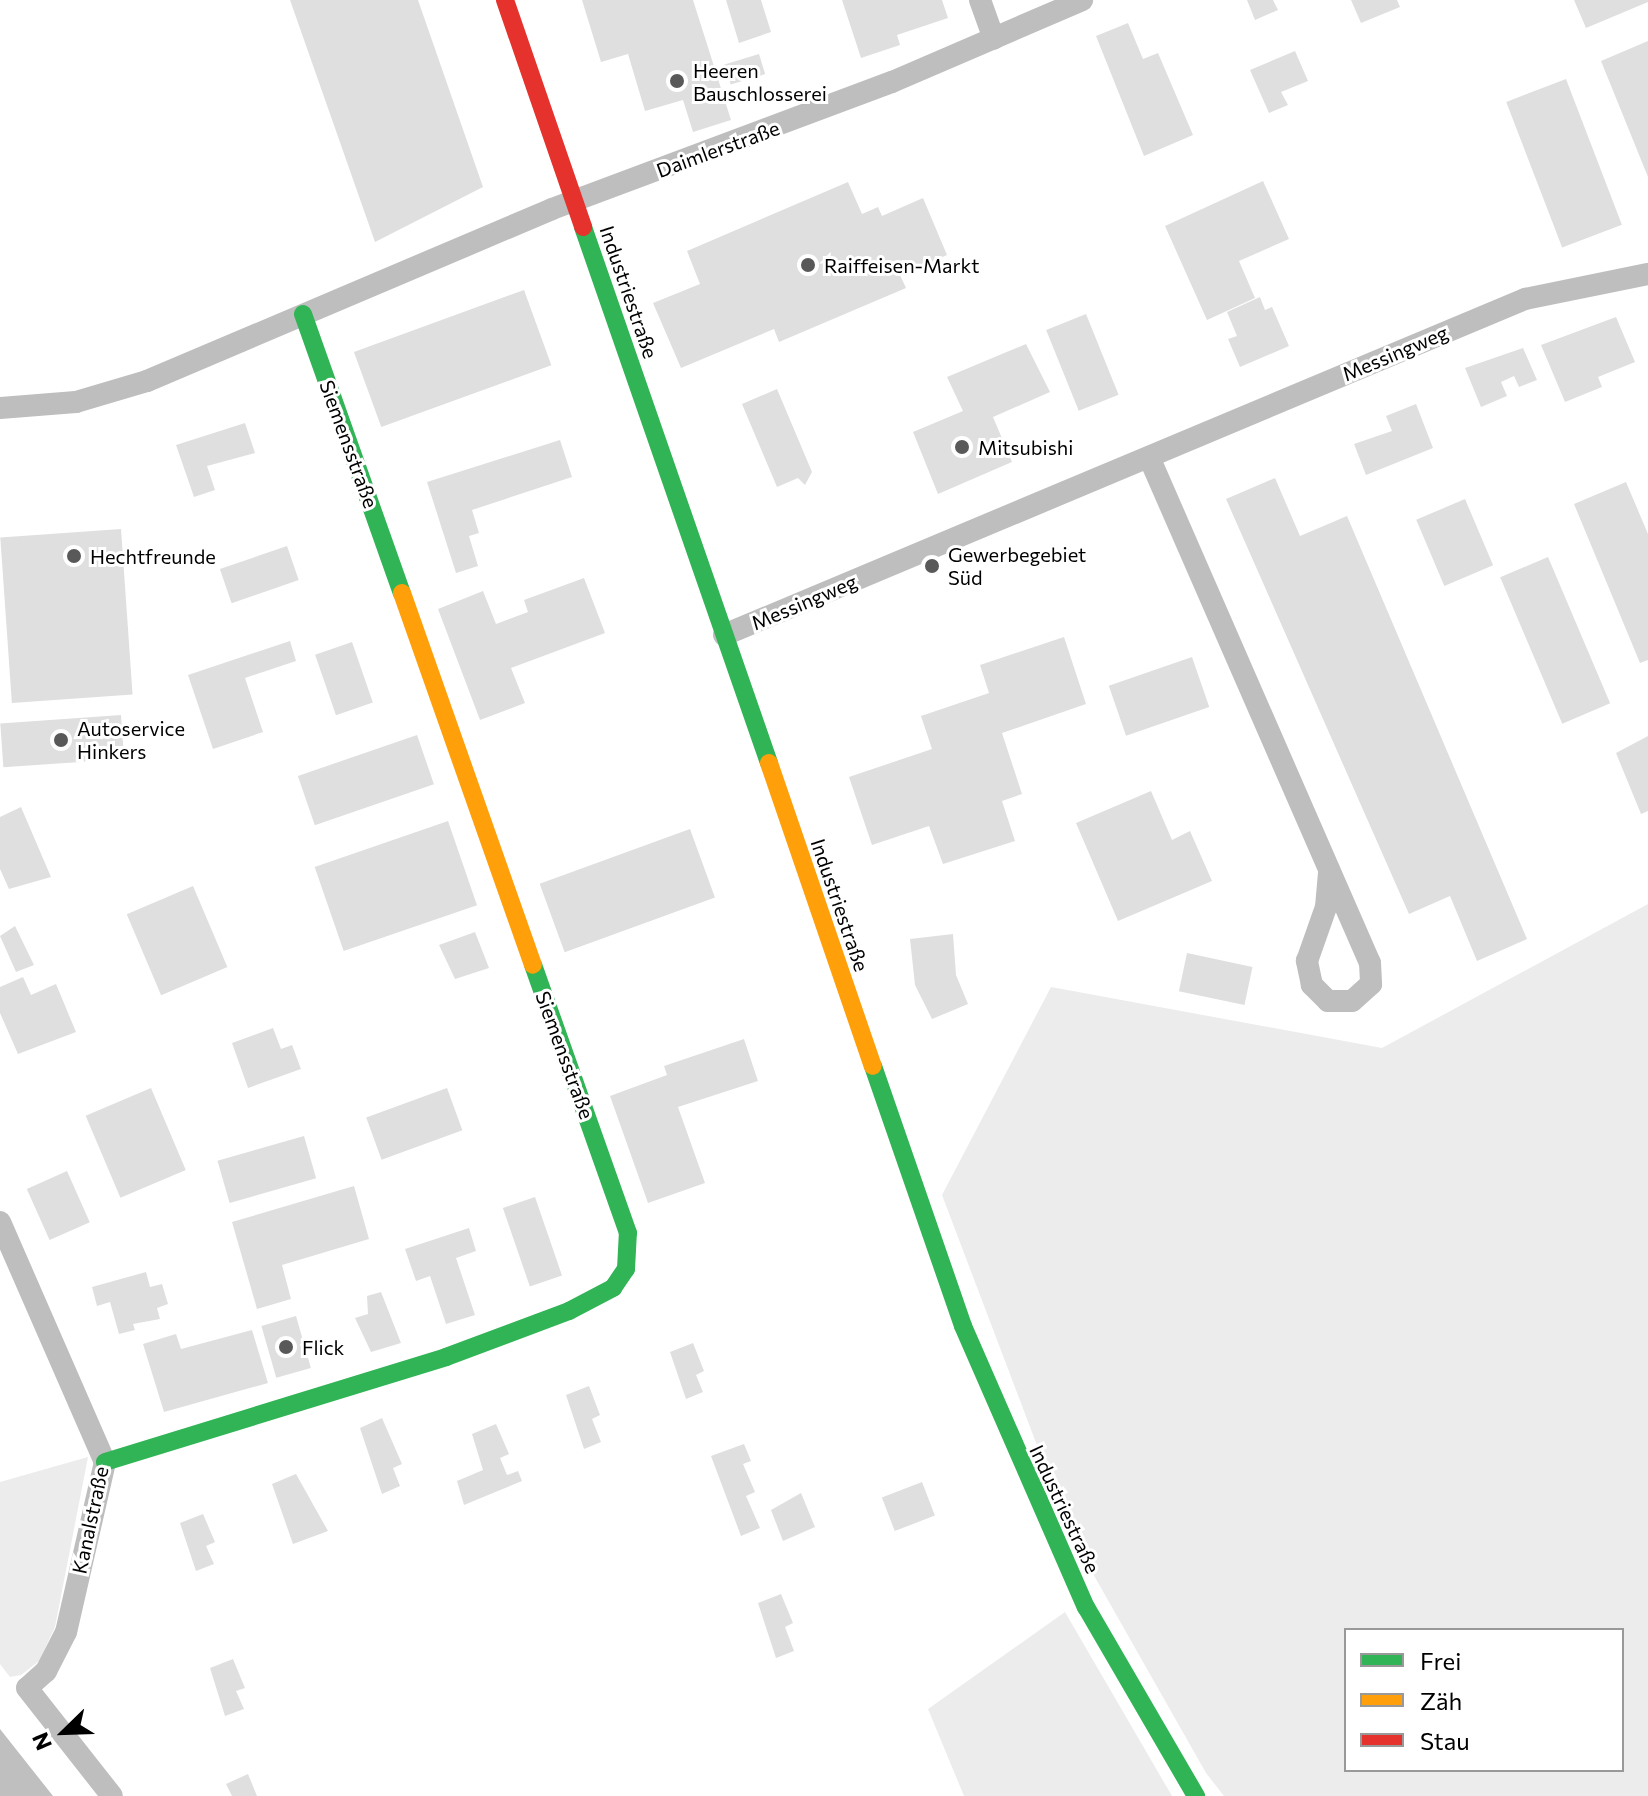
<!DOCTYPE html>
<meta charset="utf-8">
<style>
body{margin:0}
#map{position:relative;width:1648px;height:1796px;overflow:hidden;background:#fff;font-family:Commissioner,sans-serif}
div>[style]{position:absolute}
.green>*{inset:0;background:#ececec}
.water>*{inset:0;background:#bfbfbf}
.building>*{inset:0;background:#dfdfdf;transform-origin:0 0}
.street>*{height:22px;margin:-11px;padding:0 11px;transform-origin:11px;border-radius:11px;background:#bebebe}
.fast>*{height:18px;margin:-9px;padding:0 9px;transform-origin:9px;border-radius:9px;background:#30b455}
.slow>*{height:18px;margin:-9px;padding:0 9px;transform-origin:9px;border-radius:9px;background:#ff9f0a}
.jam>*{height:18px;margin:-9px;padding:0 9px;transform-origin:9px;border-radius:9px;background:#e5322d}
.dots>*{width:22px;height:22px;translate:-50% -50%;box-sizing:border-box;border:4px solid #fff;border-radius:50%}
span{translate:-50% -50%;white-space:nowrap;text-align:center;line-height:1.15;-webkit-text-stroke:6px #fff;paint-order:stroke}
.poi-label{font-size:20px;color:#000}
.left{translate:0 -50%;text-align:left}
.street-label{font-size:20px;color:#000}
.legend{position:absolute;left:1344px;top:1628px;width:280px;height:144px;box-sizing:border-box;background:#fff;border:2px solid #999;margin:0;padding:10px 14px;list-style:none;font-size:24px;color:#000}
.legend li{display:flex;align-items:center;gap:16px;height:40px}
.legend b{width:40px;border:2px solid #999}
.north{position:absolute;left:24px;top:1692px;width:80px;height:80px;-webkit-text-stroke:6px #fff;paint-order:stroke;rotate:247deg;font-size:22px;font-weight:700;line-height:32px;text-align:center;color:#000}
.north::after{content:'';display:block;margin:auto;width:28px;height:36px;background:#000;clip-path:polygon(50% 0,100% 100%,50% 72%,0 100%)}
</style>
<div id="map">
<div class="green">
<div style="clip-path:polygon(evenodd,1648px 904px,1648px 1796px,1224px 1796px,1206px 1773px,1071px 1535px,942px 1195px,1051px 987px,1382px 1048px,1648px 904px,1622px 1630px,1622px 1770px,1346px 1770px,1346px 1630px,1622px 1630px)"></div>
<div style="clip-path:polygon(88px 1457px,55px 1627px,39px 1661px,21px 1675px,10px 1677px,0 1664px,0 1482px)"></div>
<div style="clip-path:polygon(1065px 1612px,1172px 1796px,964px 1796px,928px 1709px)"></div>
</div>
<div class="water">
<div style="clip-path:polygon(0 1729px,53px 1796px,0 1796px)"></div>
</div>
<div class="building">
<div style="clip-path:polygon(290px 0,418px 0,483px 187px,375px 242px)"></div>
<div style="clip-path:polygon(582px 0,693px 0,731px 120px,693px 132px,683px 100px,645px 111px,628px 54px,601px 62px)"></div>
<div style="clip-path:polygon(726px 0,761px 0,771px 32px,739px 43px)"></div>
<div style="clip-path:polygon(842px 0,942px 0,948px 18px,897px 35px,900px 45px,861px 58px)"></div>
<div style="clip-path:polygon(1247px 0,1273px 0,1278px 10px,1255px 20px)"></div>
<div style="clip-path:polygon(1351px 0,1397px 0,1400px 7px,1361px 23px)"></div>
<div style="clip-path:polygon(1574px 0,1648px 0,1648px 2px,1586px 28px)"></div>
<div style="clip-path:polygon(1128px 23px,1143px 59px,1158px 53px,1193px 135px,1144px 156px,1096px 36px)"></div>
<div style="clip-path:polygon(1648px 41px,1648px 177px,1601px 61px)"></div>
<div style="clip-path:polygon(1295px 51px,1308px 81px,1281px 92px,1288px 105px,1269px 113px,1250px 70px)"></div>
<div style="left:759px;top:54px;width:21px;height:36px;rotate:73deg"></div>
<div style="left:1566px;top:79px;width:156px;height:64px;rotate:69deg"></div>
<div style="clip-path:polygon(1263px 181px,1289px 239px,1239px 261px,1255px 298px,1207px 320px,1165px 226px)"></div>
<div style="clip-path:polygon(848px 182px,862px 214px,878px 207px,882px 216px,923px 198px,947px 255px,900px 275px,906px 288px,779px 342px,774px 329px,681px 368px,653px 303px,700px 284px,687px 251px)"></div>
<div style="left:524px;top:290px;width:80px;height:181px;rotate:70deg"></div>
<div style="clip-path:polygon(1260px 297px,1265px 310px,1272px 307px,1289px 346px,1240px 367px,1228px 339px,1237px 336px,1227px 312px)"></div>
<div style="left:1086px;top:314px;width:87px;height:43px;rotate:68deg"></div>
<div style="clip-path:polygon(1616px 317px,1635px 362px,1598px 377px,1602px 387px,1565px 402px,1541px 345px)"></div>
<div style="clip-path:polygon(1026px 344px,1050px 392px,993px 417px,1012px 462px,938px 494px,913px 432px,963px 411px,947px 377px)"></div>
<div style="clip-path:polygon(1523px 348px,1537px 380px,1519px 387px,1514px 376px,1501px 382px,1507px 396px,1481px 407px,1465px 368px)"></div>
<div style="clip-path:polygon(777px 389px,812px 472px,805px 485px,798px 478px,777px 487px,742px 404px)"></div>
<div style="clip-path:polygon(1416px 404px,1433px 448px,1366px 475px,1354px 444px,1392px 431px,1386px 416px)"></div>
<div style="clip-path:polygon(245px 423px,255px 453px,207px 466px,215px 490px,194px 497px,176px 445px)"></div>
<div style="clip-path:polygon(560px 440px,572px 477px,472px 510px,479px 533px,469px 536px,478px 566px,456px 573px,427px 482px)"></div>
<div style="clip-path:polygon(1275px 478px,1300px 536px,1347px 516px,1527px 939px,1477px 961px,1450px 896px,1409px 914px,1226px 499px)"></div>
<div style="clip-path:polygon(1626px 482px,1648px 534px,1648px 660px,1640px 663px,1574px 504px)"></div>
<div style="left:1465px;top:499px;width:72px;height:53px;rotate:67deg"></div>
<div style="left:121px;top:529px;width:166px;height:121px;rotate:86deg"></div>
<div style="left:287px;top:546px;width:36px;height:71px;rotate:71deg"></div>
<div style="left:1548px;top:557px;width:159px;height:52px;rotate:67deg"></div>
<div style="clip-path:polygon(584px 578px,605px 633px,511px 668px,525px 703px,480px 720px,438px 609px,483px 591px,496px 624px,528px 612px,524px 600px)"></div>
<div style="clip-path:polygon(1064px 637px,1086px 704px,1002px 733px,1022px 794px,1002px 801px,1015px 841px,943px 864px,929px 826px,872px 845px,849px 777px,932px 749px,921px 716px,989px 693px,980px 665px)"></div>
<div style="clip-path:polygon(290px 641px,296px 661px,245px 678px,263px 732px,213px 749px,188px 675px)"></div>
<div style="left:352px;top:642px;width:64px;height:39px;rotate:71deg"></div>
<div style="left:1192px;top:657px;width:53px;height:88px;rotate:71deg"></div>
<div style="left:121px;top:715px;width:44px;height:121px;rotate:86deg"></div>
<div style="left:417px;top:735px;width:52px;height:126px;rotate:71deg"></div>
<div style="clip-path:polygon(1648px 736px,1648px 811px,1641px 814px,1616px 753px)"></div>
<div style="clip-path:polygon(1151px 791px,1172px 840px,1190px 831px,1212px 881px,1118px 921px,1076px 823px)"></div>
<div style="clip-path:polygon(21px 807px,51px 877px,9px 889px,0 869px,0 817px)"></div>
<div style="left:448px;top:821px;width:89px;height:141px;rotate:71deg"></div>
<div style="left:690px;top:829px;width:73px;height:160px;rotate:70deg"></div>
<div style="left:193px;top:886px;width:88px;height:72px;rotate:67deg"></div>
<div style="clip-path:polygon(15px 926px,34px 965px,16px 972px,0 936px)"></div>
<div style="clip-path:polygon(475px 932px,489px 968px,455px 979px,439px 945px)"></div>
<div style="clip-path:polygon(953px 934px,956px 975px,968px 1004px,932px 1019px,915px 985px,910px 939px)"></div>
<div style="left:1187px;top:953px;width:67px;height:39px;rotate:12deg"></div>
<div style="clip-path:polygon(23px 977px,31px 995px,56px 984px,76px 1032px,18px 1054px,0 1013px,0 987px)"></div>
<div style="clip-path:polygon(273px 1028px,281px 1049px,292px 1045px,301px 1069px,248px 1088px,232px 1043px)"></div>
<div style="clip-path:polygon(744px 1039px,758px 1081px,678px 1107px,705px 1183px,648px 1203px,610px 1096px,667px 1075px,664px 1066px)"></div>
<div style="left:151px;top:1088px;width:89px;height:71px;rotate:67deg"></div>
<div style="left:447px;top:1088px;width:45px;height:86px;rotate:70deg"></div>
<div style="left:304px;top:1136px;width:44px;height:90px;rotate:74deg"></div>
<div style="left:67px;top:1171px;width:56px;height:44px;rotate:66deg"></div>
<div style="clip-path:polygon(354px 1186px,369px 1239px,282px 1265px,291px 1299px,257px 1309px,232px 1222px)"></div>
<div style="left:535px;top:1197px;width:83px;height:34px;rotate:71deg"></div>
<div style="clip-path:polygon(469px 1228px,476px 1251px,456px 1258px,475px 1315px,446px 1324px,430px 1276px,416px 1281px,405px 1249px)"></div>
<div style="clip-path:polygon(146px 1272px,150px 1287px,162px 1284px,168px 1304px,157px 1308px,160px 1319px,133px 1324px,135px 1330px,119px 1334px,110px 1302px,97px 1306px,92px 1287px)"></div>
<div style="clip-path:polygon(381px 1292px,401px 1343px,371px 1352px,355px 1318px,368px 1314px,367px 1296px)"></div>
<div style="left:296px;top:1316px;width:54px;height:36px;rotate:74deg"></div>
<div style="clip-path:polygon(252px 1330px,268px 1383px,164px 1412px,143px 1344px,176px 1334px,181px 1349px)"></div>
<div style="clip-path:polygon(693px 1343px,704px 1371px,696px 1375px,703px 1392px,686px 1399px,670px 1352px)"></div>
<div style="clip-path:polygon(589px 1386px,600px 1415px,592px 1419px,601px 1442px,584px 1449px,566px 1395px)"></div>
<div style="clip-path:polygon(382px 1418px,402px 1464px,393px 1468px,400px 1486px,382px 1494px,360px 1428px)"></div>
<div style="clip-path:polygon(496px 1424px,509px 1454px,500px 1458px,507px 1475px,518px 1471px,522px 1481px,464px 1505px,457px 1481px,483px 1470px,472px 1434px)"></div>
<div style="clip-path:polygon(744px 1444px,751px 1461px,743px 1464px,755px 1492px,746px 1496px,760px 1528px,741px 1536px,711px 1456px)"></div>
<div style="clip-path:polygon(296px 1474px,328px 1531px,293px 1544px,272px 1484px)"></div>
<div style="left:922px;top:1482px;width:36px;height:43px;rotate:69deg"></div>
<div style="clip-path:polygon(801px 1493px,815px 1527px,783px 1541px,771px 1510px)"></div>
<div style="clip-path:polygon(203px 1514px,215px 1542px,206px 1546px,214px 1564px,196px 1571px,180px 1523px)"></div>
<div style="clip-path:polygon(781px 1594px,793px 1623px,785px 1627px,794px 1651px,776px 1658px,758px 1603px)"></div>
<div style="clip-path:polygon(233px 1659px,245px 1688px,236px 1691px,244px 1709px,225px 1716px,210px 1668px)"></div>
<div style="clip-path:polygon(248px 1774px,257px 1796px,232px 1796px,226px 1784px)"></div>
</div>
<div class="street">
<div style="left:980px;top:0;width:41px;rotate:70.3deg"></div>
<div style="left:0;top:408px;width:76px;rotate:-4.5deg"></div>
<div style="left:76px;top:402px;width:74px;rotate:-16.5deg"></div>
<div style="left:147px;top:381px;width:440px;rotate:-23deg"></div>
<div style="left:552px;top:209px;width:363px;rotate:-20.5deg"></div>
<div style="left:892px;top:82px;width:207px;rotate:-23.3deg"></div>
<div style="left:1149px;top:457px;width:552px;rotate:66.41deg"></div>
<div style="left:1370px;top:963px;width:21px;rotate:87deg"></div>
<div style="left:1371px;top:984px;width:25px;rotate:138deg"></div>
<div style="left:1352px;top:1001px;width:24px;rotate:180deg"></div>
<div style="left:1328px;top:1001px;width:23px;rotate:-135deg"></div>
<div style="left:1312px;top:985px;width:25px;rotate:-102deg"></div>
<div style="left:1307px;top:961px;width:57px;rotate:-70.6deg"></div>
<div style="left:1326px;top:907px;width:36px;rotate:-85deg"></div>
<div style="left:724px;top:635px;width:869px;rotate:-22.76deg"></div>
<div style="left:1525px;top:299px;width:126px;rotate:-11.5deg"></div>
<div style="left:0;top:1222px;width:262px;rotate:66.4deg"></div>
<div style="left:105px;top:1462px;width:174px;rotate:102.9deg"></div>
<div style="left:66px;top:1632px;width:44px;rotate:117.1deg"></div>
<div style="left:46px;top:1671px;width:25px;rotate:138deg"></div>
<div style="left:27px;top:1688px;width:137px;rotate:51.8deg"></div>
</div>
<div class="fast">
<div style="left:583px;top:227px;width:567px;rotate:70.86deg"></div>
<div style="left:303px;top:314px;width:296px;rotate:70.5deg"></div>
<div style="left:873px;top:1066px;width:275px;rotate:70.9deg"></div>
<div style="left:963px;top:1326px;width:307px;rotate:66.4deg"></div>
<div style="left:1086px;top:1607px;width:219px;rotate:59.8deg"></div>
<div style="left:105px;top:1462px;width:357px;rotate:-17.1deg"></div>
<div style="left:446px;top:1357px;width:131px;rotate:-20.5deg"></div>
<div style="left:569px;top:1311px;width:50px;rotate:-27.6deg"></div>
<div style="left:613px;top:1288px;width:23px;rotate:-56deg"></div>
<div style="left:626px;top:1269px;width:36px;rotate:-87deg"></div>
<div style="left:628px;top:1233px;width:284px;rotate:-109.5deg"></div>
</div>
<div class="slow">
<div style="left:402px;top:593px;width:394px;rotate:70.6deg"></div>
<div style="left:769px;top:763px;width:320px;rotate:71.1deg"></div>
</div>
<div class="jam">
<div style="left:505px;top:0;width:240px;rotate:71deg"></div>
</div>
<div class="dots">
<div style="left:677px;top:81px;background:#595959"></div>
<div style="left:808px;top:265px;background:#595959"></div>
<div style="left:962px;top:447px;background:#595959"></div>
<div style="left:74px;top:556px;background:#595959"></div>
<div style="left:932px;top:566px;background:#595959"></div>
<div style="left:61px;top:740px;background:#595959"></div>
<div style="left:286px;top:1347px;background:#595959"></div>
</div>
<div class="poi-label">
<span class="left" style="left:693px;top:82px">Heeren<br>Bauschlosserei</span>
<span class="left" style="left:824px;top:265px">Raiffeisen-Markt</span>
<span class="left" style="left:978px;top:447px">Mitsubishi</span>
<span class="left" style="left:948px;top:566px">Gewerbegebiet<br>Süd</span>
<span class="left" style="left:90px;top:556px">Hechtfreunde</span>
<span class="left" style="left:77px;top:740px">Autoservice<br>Hinkers</span>
<span class="left" style="left:302px;top:1347px">Flick</span>
</div>
<div class="street-label">
<span style="left:718px;top:149px;rotate:-20deg">Daimlerstraße</span>
<span style="left:629px;top:292px;rotate:71deg">Industriestraße</span>
<span style="left:1395px;top:353px;rotate:-23deg">Messingweg</span>
<span style="left:349px;top:444px;rotate:70deg">Siemensstraße</span>
<span style="left:804px;top:602px;rotate:-23deg">Messingweg</span>
<span style="left:840px;top:905px;rotate:71deg">Industriestraße</span>
<span style="left:565px;top:1055px;rotate:70deg">Siemensstraße</span>
<span style="left:1065px;top:1509px;rotate:65deg">Industriestraße</span>
<span style="left:90px;top:1520px;rotate:-78deg">Kanalstraße</span>
</div>
<ul class="legend">
<li><b style="height:10px;background:#30b455"></b>Frei</li>
<li><b style="height:10px;background:#ff9f0a"></b>Zäh</li>
<li><b style="height:10px;background:#e5322d"></b>Stau</li>
</ul>
<div class="north">N</div>
</div>
